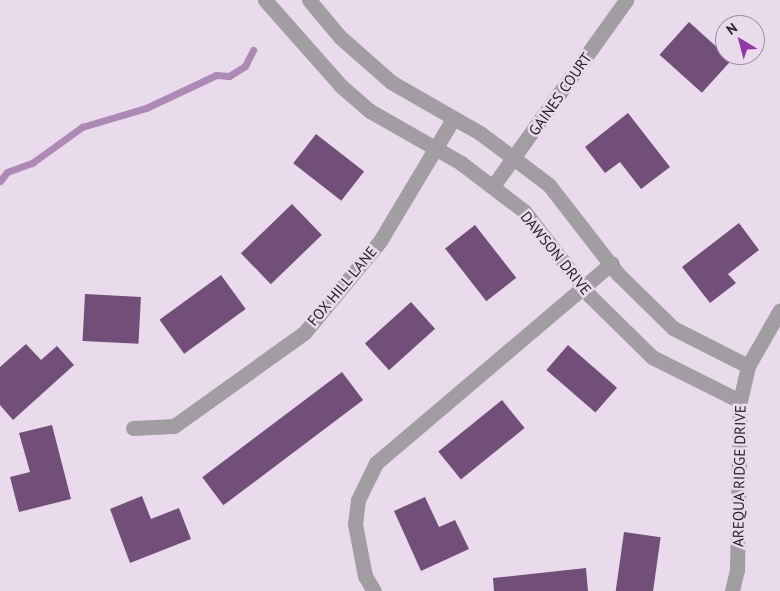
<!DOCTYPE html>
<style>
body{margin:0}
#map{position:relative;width:780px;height:591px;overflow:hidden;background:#e9dbec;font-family:"PT Sans",sans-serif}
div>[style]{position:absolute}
.stream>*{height:7px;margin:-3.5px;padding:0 3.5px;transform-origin:3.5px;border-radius:3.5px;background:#ad89b5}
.building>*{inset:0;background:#714f78;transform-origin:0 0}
.street>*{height:15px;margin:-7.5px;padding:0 7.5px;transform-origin:7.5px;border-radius:7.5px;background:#a29ca3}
span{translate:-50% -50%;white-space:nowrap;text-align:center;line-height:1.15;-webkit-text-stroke:5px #e9dbec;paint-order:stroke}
.street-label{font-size:15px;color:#262027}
.north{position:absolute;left:715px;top:15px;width:50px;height:50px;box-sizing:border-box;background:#e9dbec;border:1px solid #9b909d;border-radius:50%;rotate:323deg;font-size:14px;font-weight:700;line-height:20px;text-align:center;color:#262027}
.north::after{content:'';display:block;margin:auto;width:18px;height:22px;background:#9238a4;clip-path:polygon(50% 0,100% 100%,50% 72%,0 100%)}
</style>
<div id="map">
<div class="stream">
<div style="left:0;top:181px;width:11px;rotate:-52deg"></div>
<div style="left:7px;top:172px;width:27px;rotate:-20deg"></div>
<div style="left:32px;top:163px;width:62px;rotate:-35.8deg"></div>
<div style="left:82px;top:127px;width:67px;rotate:-16.5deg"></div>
<div style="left:146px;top:108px;width:77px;rotate:-25.2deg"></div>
<div style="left:216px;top:75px;width:13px;rotate:4deg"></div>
<div style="left:229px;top:76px;width:19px;rotate:-32deg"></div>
<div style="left:245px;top:66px;width:18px;rotate:-63deg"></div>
</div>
<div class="building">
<div style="left:689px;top:22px;width:57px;height:44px;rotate:42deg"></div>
<div style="clip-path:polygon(628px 113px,670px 167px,641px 189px,620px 162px,605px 173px,585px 147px)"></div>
<div style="left:316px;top:134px;width:61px;height:37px;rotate:38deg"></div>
<div style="left:292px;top:204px;width:43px;height:71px;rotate:46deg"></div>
<div style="clip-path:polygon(739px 223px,759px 250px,728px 274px,736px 283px,710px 303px,682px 267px)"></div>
<div style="left:475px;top:225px;width:67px;height:38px;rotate:52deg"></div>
<div style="left:221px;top:275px;width:42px;height:76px;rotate:54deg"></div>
<div style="left:85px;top:294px;width:56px;height:47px;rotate:3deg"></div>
<div style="left:411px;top:302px;width:36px;height:62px;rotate:48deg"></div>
<div style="clip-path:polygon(26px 344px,41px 360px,57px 346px,74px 365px,13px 420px,0 405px,0 367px)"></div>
<div style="left:568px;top:345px;width:65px;height:33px;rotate:41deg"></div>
<div style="left:342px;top:372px;width:35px;height:175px;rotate:53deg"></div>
<div style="left:502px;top:400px;width:36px;height:82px;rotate:51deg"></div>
<div style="clip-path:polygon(52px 425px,71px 499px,19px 512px,10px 477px,30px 472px,19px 433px)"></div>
<div style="clip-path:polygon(142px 496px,151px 519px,179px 508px,191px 539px,130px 563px,110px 509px)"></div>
<div style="clip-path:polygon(425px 497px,439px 527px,455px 520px,469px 549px,421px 571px,394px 511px)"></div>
<div style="left:624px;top:532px;width:37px;height:60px;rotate:8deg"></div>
<div style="clip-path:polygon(586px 568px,588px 591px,494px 591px,493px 578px)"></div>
</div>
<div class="street">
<div style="left:265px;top:0;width:115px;rotate:48.5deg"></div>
<div style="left:341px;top:86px;width:38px;rotate:41deg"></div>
<div style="left:370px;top:111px;width:105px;rotate:29.7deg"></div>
<div style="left:461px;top:163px;width:79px;rotate:37.3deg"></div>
<div style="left:524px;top:211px;width:108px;rotate:52.2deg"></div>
<div style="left:590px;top:296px;width:87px;rotate:44.5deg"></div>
<div style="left:652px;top:357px;width:98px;rotate:26.6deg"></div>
<div style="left:309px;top:0;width:48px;rotate:50deg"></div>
<div style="left:340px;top:37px;width:68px;rotate:41.4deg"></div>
<div style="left:391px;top:82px;width:103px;rotate:29.8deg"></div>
<div style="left:480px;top:133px;width:86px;rotate:37deg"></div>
<div style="left:549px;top:185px;width:113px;rotate:52.2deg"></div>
<div style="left:618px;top:274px;width:77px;rotate:44.5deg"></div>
<div style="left:673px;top:328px;width:84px;rotate:26.9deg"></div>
<div style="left:493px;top:186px;width:229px;rotate:-54.4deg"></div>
<div style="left:133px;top:428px;width:41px;rotate:-2.8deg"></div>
<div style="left:174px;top:426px;width:160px;rotate:-35.6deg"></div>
<div style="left:304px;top:333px;width:119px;rotate:-50.4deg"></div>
<div style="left:380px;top:241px;width:142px;rotate:-59.1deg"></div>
<div style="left:374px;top:591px;width:17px;rotate:-121deg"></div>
<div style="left:365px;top:576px;width:53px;rotate:-100.9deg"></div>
<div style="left:355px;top:524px;width:24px;rotate:-83deg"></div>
<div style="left:358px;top:500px;width:41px;rotate:-64.1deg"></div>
<div style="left:376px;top:463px;width:309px;rotate:-40.3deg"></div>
<div style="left:732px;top:591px;width:22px;rotate:-77deg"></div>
<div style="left:737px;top:570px;width:169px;rotate:-89deg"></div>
<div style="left:740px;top:401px;width:36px;rotate:-77deg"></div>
<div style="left:748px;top:366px;width:64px;rotate:-60.3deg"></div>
</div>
<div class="street-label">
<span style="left:560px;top:94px;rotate:-55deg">GAINES COURT</span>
<span style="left:556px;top:253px;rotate:51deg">DAWSON DRIVE</span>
<span style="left:342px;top:286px;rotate:-50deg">FOX HILL LANE</span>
<span style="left:739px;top:476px;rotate:-89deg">AREQUA RIDGE DRIVE</span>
</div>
<div class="north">N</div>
</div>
